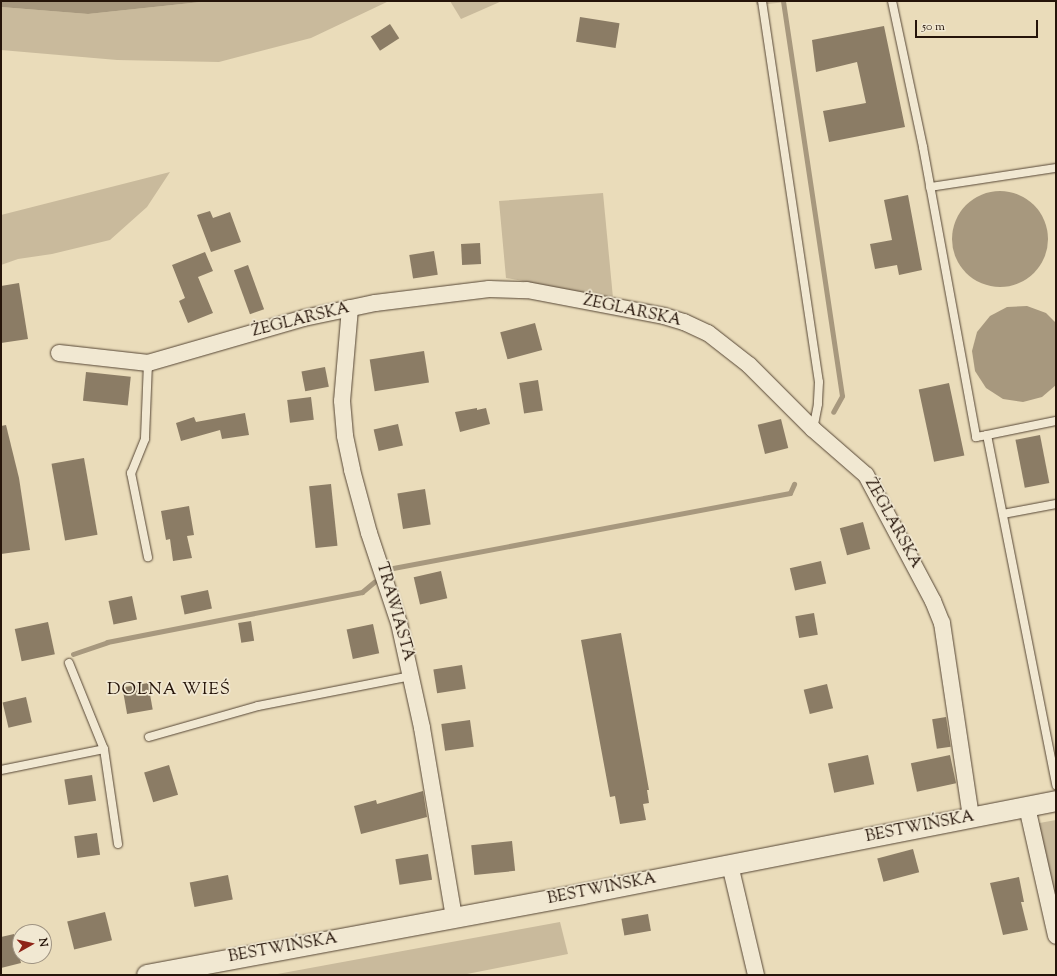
<!DOCTYPE html>
<meta charset="utf-8">
<style>
body{margin:0}
#map{position:relative;width:1057px;height:976px;overflow:hidden;background:#eadcba;font-family:"Sorts Mill Goudy",serif}
div>[style]{position:absolute}
.green>*{inset:0;background:#c9ba9c}
.water>*{inset:0;background:#a7987e}
.round{border-radius:50%}
.stream>*{height:5px;margin:-2.5px;padding:0 2.5px;transform-origin:2.5px;border-radius:2.5px;background:#a7987e}
.building>*{inset:0;background:#8b7c65;transform-origin:0 0}
.roads{filter:drop-shadow(0 0 1px #564635) drop-shadow(0 0 1px #564635)}
.service>*{height:8px;margin:-4px;padding:0 4px;transform-origin:4px;border-radius:4px;background:#f1e8d2}
.minor>*{height:16px;margin:-8px;padding:0 8px;transform-origin:8px;border-radius:8px;background:#f1e8d2}
.tertiary>*{height:20px;margin:-10px;padding:0 10px;transform-origin:10px;border-radius:10px;background:#f1e8d2}
span{translate:-50% -50%;white-space:nowrap;text-align:center;line-height:1.15;-webkit-text-stroke:3.5px #f1e8d2;paint-order:stroke}
.street-label{font-size:16px;color:#251409}
.neighbourhood-label{font-size:17px;color:#251409;letter-spacing:1px}
.frame{position:absolute;inset:0;border:2px solid #251409;pointer-events:none}
.north{position:absolute;left:12px;top:924px;width:40px;height:40px;box-sizing:border-box;background:#f1e8d2;border:1px solid #9f9382;border-radius:50%;rotate:82deg;font-size:11px;font-weight:700;line-height:16px;text-align:center;color:#251409}
.north::after{content:'';display:block;margin:auto;width:14px;height:18px;background:#8f2418;clip-path:polygon(50% 0,100% 100%,50% 72%,0 100%)}
.scale{position:absolute;left:915px;top:20px;width:123px;height:18px;box-sizing:border-box;border:2px solid #251409;border-top:0;padding-left:5px;font-size:12px;line-height:14px;white-space:nowrap;color:#251409;-webkit-text-stroke:3px #f1e8d2;paint-order:stroke}
</style>
<div id="map">
<div class="green">
<div style="clip-path:polygon(210px 1px,389px 1px,311px 38px,219px 62px,117px 60px,1px 50px,1px 7px,88px 14px)"></div>
<div style="clip-path:polygon(450px 1px,502px 1px,461px 19px)"></div>
<div style="clip-path:polygon(755px 1px,796px 1px,757px 5px)"></div>
<div style="clip-path:polygon(170px 172px,147px 207px,110px 240px,52px 254px,18px 259px,1px 265px,1px 215px)"></div>
<div style="clip-path:polygon(603px 193px,613px 298px,506px 278px,499px 201px)"></div>
<div style="clip-path:polygon(1056px 820px,1056px 918px,1034px 824px)"></div>
<div style="clip-path:polygon(560px 922px,568px 954px,462px 975px,272px 975px)"></div>
</div>
<div class="water">
<div style="clip-path:polygon(1px 1px,210px 1px,88px 14px,1px 7px)"></div>
<div class="round" style="left:952px;top:191px;width:96px;height:96px"></div>
<div style="clip-path:polygon(1027px 306px,1046px 313px,1056px 323px,1056px 385px,1042px 397px,1023px 402px,1003px 399px,986px 388px,975px 371px,972px 351px,977px 332px,990px 316px,1007px 307px)"></div>
</div>
<div class="stream">
<div style="left:783px;top:1px;width:399px;rotate:81.5deg"></div>
<div style="left:842px;top:396px;width:18px;rotate:119deg"></div>
<div style="left:393px;top:568px;width:404px;rotate:-10.7deg"></div>
<div style="left:790px;top:493px;width:10px;rotate:-66deg"></div>
<div style="left:73px;top:654px;width:36px;rotate:-19deg"></div>
<div style="left:107px;top:642px;width:260px;rotate:-11.1deg"></div>
<div style="left:362px;top:592px;width:16px;rotate:-40deg"></div>
</div>
<div class="building">
<div style="left:580px;top:17px;width:40px;height:25px;rotate:9deg"></div>
<div style="left:390px;top:24px;width:17px;height:23px;rotate:57deg"></div>
<div style="clip-path:polygon(884px 26px,905px 127px,829px 142px,823px 111px,866px 103px,857px 62px,816px 72px,812px 40px)"></div>
<div style="clip-path:polygon(908px 195px,922px 270px,899px 275px,897px 265px,875px 269px,870px 244px,892px 240px,884px 200px)"></div>
<div style="clip-path:polygon(210px 211px,213px 218px,230px 212px,241px 242px,211px 252px,197px 215px)"></div>
<div style="left:480px;top:243px;width:21px;height:19px;rotate:87deg"></div>
<div style="left:434px;top:251px;width:24px;height:25px;rotate:81deg"></div>
<div style="clip-path:polygon(205px 252px,213px 271px,198px 277px,213px 313px,188px 323px,179px 301px,185px 298px,172px 265px)"></div>
<div style="left:248px;top:265px;width:47px;height:15px;rotate:70deg"></div>
<div style="clip-path:polygon(19px 283px,28px 339px,1px 343px,1px 286px)"></div>
<div style="left:535px;top:323px;width:28px;height:36px;rotate:75deg"></div>
<div style="left:424px;top:351px;width:32px;height:55px;rotate:81deg"></div>
<div style="left:325px;top:367px;width:20px;height:24px;rotate:79deg"></div>
<div style="left:86px;top:372px;width:45px;height:29px;rotate:6deg"></div>
<div style="left:538px;top:380px;width:31px;height:19px;rotate:81deg"></div>
<div style="left:949px;top:383px;width:74px;height:31px;rotate:78deg"></div>
<div style="left:311px;top:397px;width:23px;height:24px;rotate:83deg"></div>
<div style="clip-path:polygon(477px 408px,477px 410px,486px 408px,490px 424px,460px 432px,455px 412px)"></div>
<div style="clip-path:polygon(245px 413px,249px 435px,222px 439px,220px 430px,181px 441px,176px 423px,194px 417px,196px 422px)"></div>
<div style="left:781px;top:419px;width:30px;height:24px;rotate:76deg"></div>
<div style="left:398px;top:424px;width:22px;height:25px;rotate:77deg"></div>
<div style="clip-path:polygon(6px 425px,19px 478px,30px 550px,1px 554px,1px 426px)"></div>
<div style="left:1040px;top:435px;width:49px;height:25px;rotate:79deg"></div>
<div style="left:84px;top:458px;width:78px;height:33px;rotate:80deg"></div>
<div style="left:331px;top:484px;width:62px;height:22px;rotate:84deg"></div>
<div style="left:425px;top:489px;width:36px;height:28px;rotate:81deg"></div>
<div style="clip-path:polygon(189px 506px,194px 535px,187px 536px,192px 558px,173px 561px,170px 539px,166px 540px,161px 511px)"></div>
<div style="left:863px;top:522px;width:28px;height:24px;rotate:75deg"></div>
<div style="left:821px;top:561px;width:23px;height:32px;rotate:77deg"></div>
<div style="left:441px;top:571px;width:28px;height:28px;rotate:77deg"></div>
<div style="left:208px;top:590px;width:19px;height:28px;rotate:78deg"></div>
<div style="left:132px;top:596px;width:24px;height:24px;rotate:78deg"></div>
<div style="left:814px;top:613px;width:22px;height:19px;rotate:80deg"></div>
<div style="left:251px;top:621px;width:20px;height:13px;rotate:81deg"></div>
<div style="left:48px;top:622px;width:33px;height:34px;rotate:78deg"></div>
<div style="left:373px;top:624px;width:30px;height:27px;rotate:78deg"></div>
<div style="clip-path:polygon(621px 633px,649px 790px,647px 790px,649px 803px,643px 804px,646px 820px,620px 824px,615px 796px,610px 797px,581px 640px)"></div>
<div style="left:462px;top:665px;width:24px;height:29px;rotate:81deg"></div>
<div style="left:148px;top:683px;width:27px;height:26px;rotate:80deg"></div>
<div style="left:827px;top:684px;width:25px;height:24px;rotate:76deg"></div>
<div style="left:26px;top:697px;width:26px;height:24px;rotate:77deg"></div>
<div style="left:946px;top:717px;width:30px;height:14px;rotate:81deg"></div>
<div style="left:470px;top:720px;width:27px;height:29px;rotate:82deg"></div>
<div style="left:868px;top:755px;width:30px;height:41px;rotate:78deg"></div>
<div style="left:950px;top:755px;width:29px;height:40px;rotate:78deg"></div>
<div style="left:169px;top:765px;width:31px;height:26px;rotate:73deg"></div>
<div style="left:92px;top:775px;width:26px;height:28px;rotate:81deg"></div>
<div style="clip-path:polygon(423px 791px,427px 817px,361px 834px,354px 806px,376px 800px,377px 804px)"></div>
<div style="left:97px;top:833px;width:22px;height:23px;rotate:82deg"></div>
<div style="left:512px;top:841px;width:30px;height:41px;rotate:84deg"></div>
<div style="left:913px;top:849px;width:24px;height:37px;rotate:75deg"></div>
<div style="left:428px;top:854px;width:26px;height:33px;rotate:81deg"></div>
<div style="left:228px;top:875px;width:25px;height:39px;rotate:79deg"></div>
<div style="clip-path:polygon(1019px 877px,1024px 902px,1021px 902px,1028px 930px,1003px 935px,990px 883px)"></div>
<div style="left:105px;top:912px;width:29px;height:39px;rotate:76deg"></div>
<div style="left:648px;top:914px;width:17px;height:27px;rotate:80deg"></div>
<div style="clip-path:polygon(14px 934px,21px 963px,1px 968px,1px 937px)"></div>
</div>
<div class="roads">
<div class="service">
<div style="left:762px;top:1px;width:385px;rotate:81.5deg"></div>
<div style="left:819px;top:382px;width:22px;rotate:93deg"></div>
<div style="left:818px;top:404px;width:25px;rotate:101deg"></div>
<div style="left:892px;top:1px;width:149px;rotate:78deg"></div>
<div style="left:923px;top:147px;width:295px;rotate:79.6deg"></div>
<div style="left:976px;top:437px;width:11px;rotate:-10deg"></div>
<div style="left:987px;top:435px;width:357px;rotate:78.8deg"></div>
<div style="left:930px;top:187px;width:127px;rotate:-8.6deg"></div>
<div style="left:148px;top:363px;width:76px;rotate:92.3deg"></div>
<div style="left:145px;top:439px;width:37px;rotate:112deg"></div>
<div style="left:131px;top:473px;width:86px;rotate:78.6deg"></div>
<div style="left:987px;top:435px;width:70px;rotate:-11.5deg"></div>
<div style="left:1003px;top:514px;width:54px;rotate:-10.7deg"></div>
<div style="left:69px;top:663px;width:93px;rotate:67.9deg"></div>
<div style="left:104px;top:749px;width:96px;rotate:81.6deg"></div>
<div style="left:149px;top:737px;width:113px;rotate:-15.9deg"></div>
<div style="left:258px;top:706px;width:156px;rotate:-11.1deg"></div>
<div style="left:1px;top:770px;width:105px;rotate:-11.5deg"></div>
</div>
<div class="minor">
<div style="left:350px;top:308px;width:93px;rotate:94.9deg"></div>
<div style="left:342px;top:401px;width:35px;rotate:85deg"></div>
<div style="left:345px;top:436px;width:35px;rotate:78deg"></div>
<div style="left:352px;top:470px;width:65px;rotate:74.9deg"></div>
<div style="left:369px;top:533px;width:95px;rotate:71.6deg"></div>
<div style="left:399px;top:623px;width:107px;rotate:77.6deg"></div>
<div style="left:422px;top:728px;width:193px;rotate:80.4deg"></div>
<div style="left:59px;top:353px;width:90px;rotate:6.4deg"></div>
<div style="left:148px;top:363px;width:162px;rotate:-16.1deg"></div>
<div style="left:304px;top:318px;width:73px;rotate:-11.9deg"></div>
<div style="left:375px;top:303px;width:115px;rotate:-7deg"></div>
<div style="left:489px;top:289px;width:38px;rotate:2deg"></div>
<div style="left:527px;top:290px;width:139px;rotate:10.7deg"></div>
<div style="left:664px;top:316px;width:21px;rotate:17deg"></div>
<div style="left:684px;top:322px;width:26px;rotate:25deg"></div>
<div style="left:708px;top:333px;width:52px;rotate:38deg"></div>
<div style="left:749px;top:365px;width:91px;rotate:45deg"></div>
<div style="left:813px;top:429px;width:70px;rotate:41deg"></div>
<div style="left:866px;top:475px;width:143px;rotate:62deg"></div>
<div style="left:933px;top:601px;width:24px;rotate:68deg"></div>
<div style="left:942px;top:623px;width:197px;rotate:81.5deg"></div>
<div style="left:1027px;top:807px;width:132px;rotate:77.3deg"></div>
<div style="left:730px;top:865px;width:113px;rotate:76.7deg"></div>
</div>
<div class="tertiary">
<div style="left:147px;top:975px;width:443px;rotate:-10.5deg"></div>
<div style="left:583px;top:894px;width:482px;rotate:-11.1deg"></div>
</div>
</div>
<div class="street-label">
<span style="left:632px;top:312px;rotate:12deg">ŻEGLARSKA</span>
<span style="left:301px;top:321px;rotate:-14deg">ŻEGLARSKA</span>
<span style="left:892px;top:524px;rotate:61deg">ŻEGLARSKA</span>
<span style="left:394px;top:612px;rotate:74deg">TRAWIASTA</span>
<span style="left:920px;top:828px;rotate:-11deg">BESTWIŃSKA</span>
<span style="left:602px;top:890px;rotate:-11deg">BESTWIŃSKA</span>
<span style="left:283px;top:949px;rotate:-10deg">BESTWIŃSKA</span>
</div>
<div class="neighbourhood-label">
<span style="left:169px;top:691px">DOLNA WIEŚ</span>
</div>
<div class="frame"></div>
<div class="north">N</div>
<div class="scale">50 m</div>
</div>
